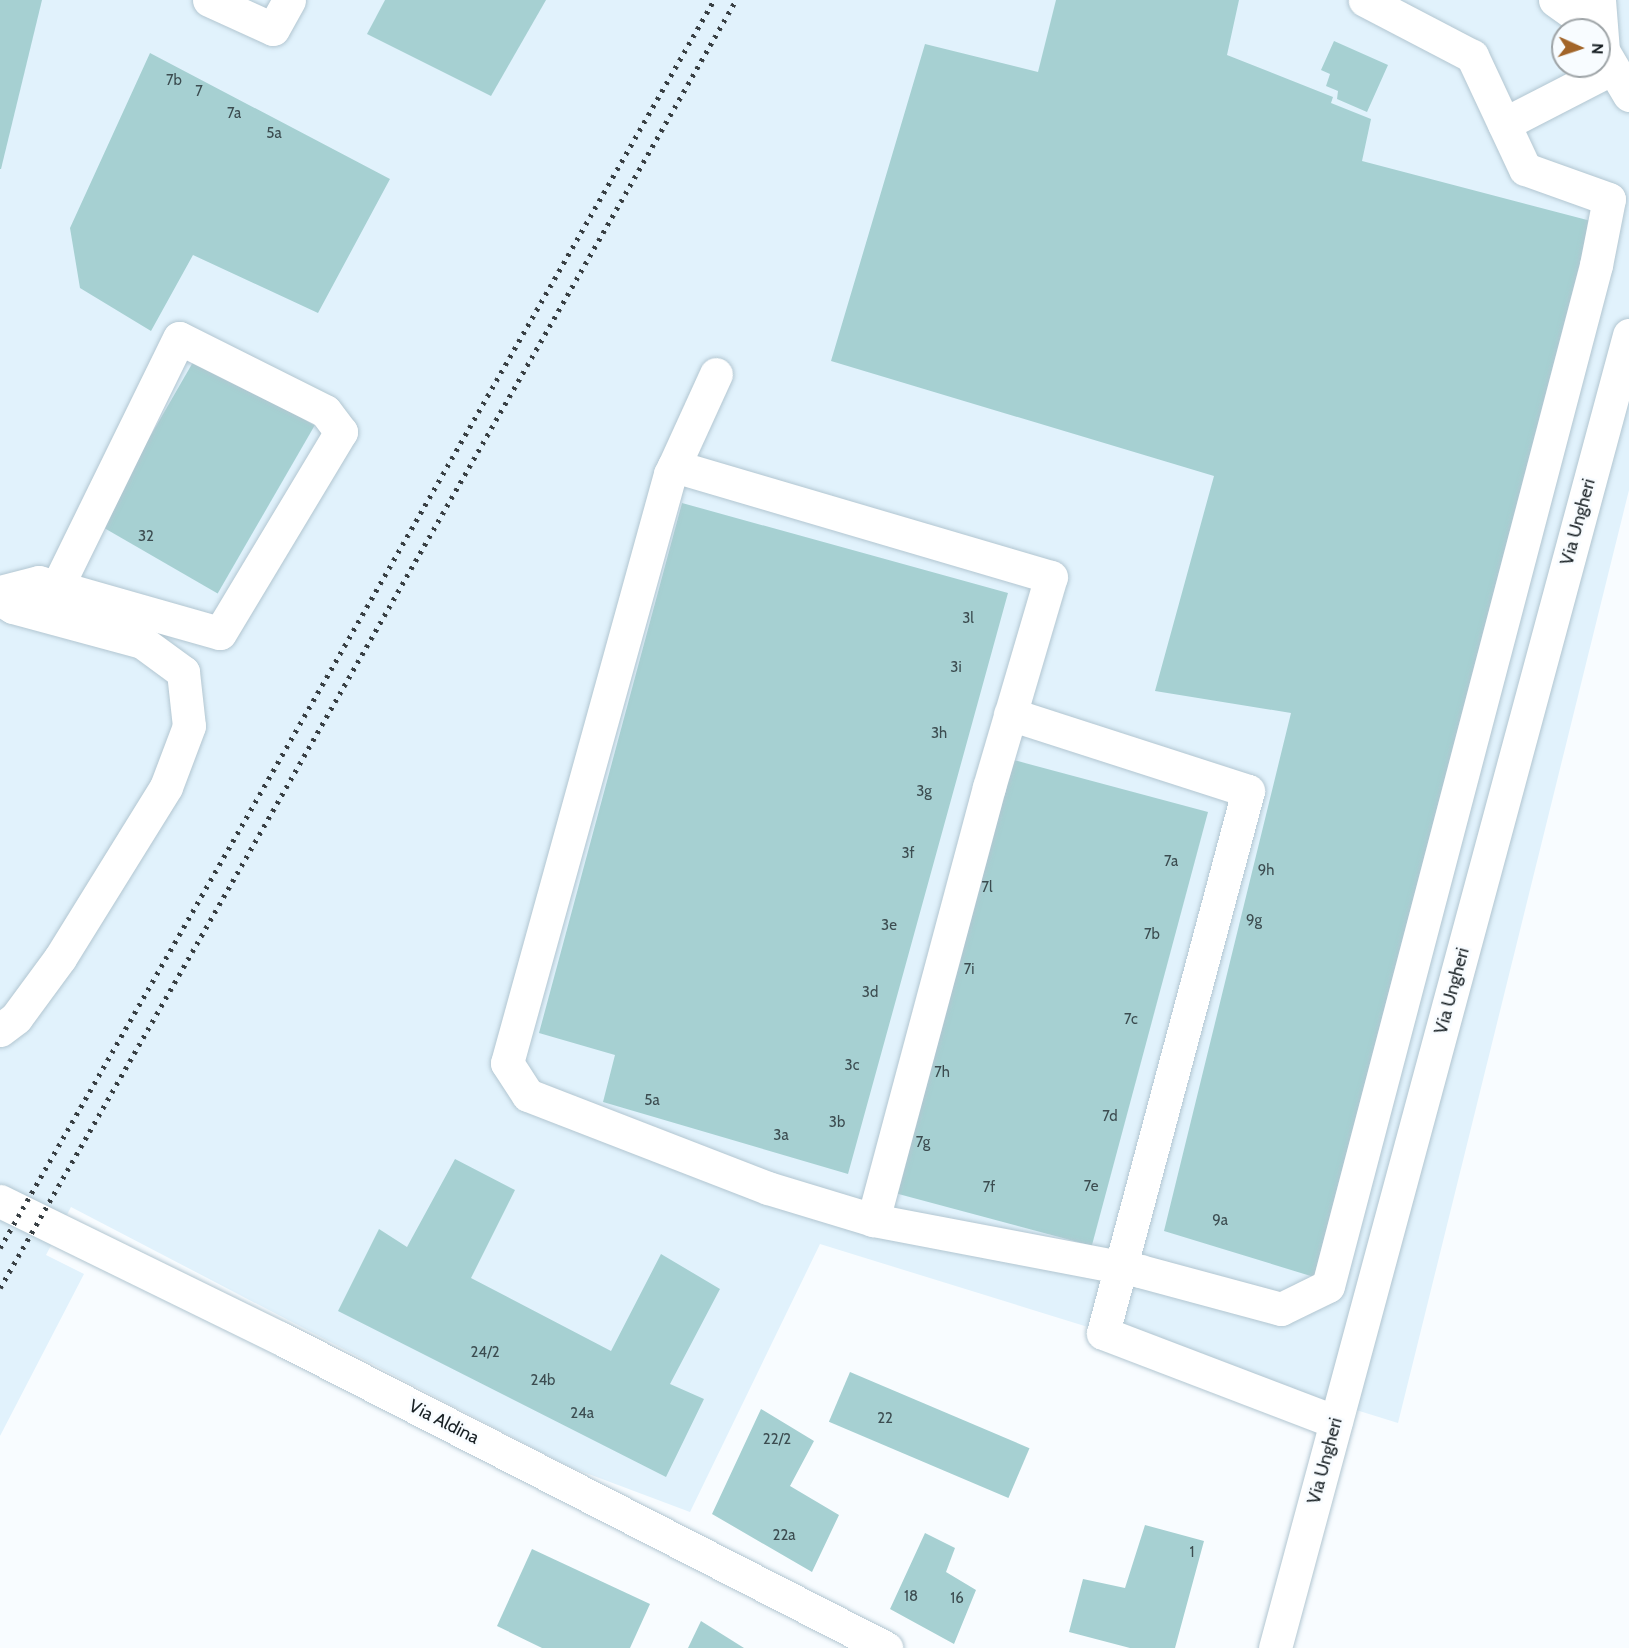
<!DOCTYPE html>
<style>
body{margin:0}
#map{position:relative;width:1629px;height:1648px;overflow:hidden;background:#f8fcff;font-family:Cabin,sans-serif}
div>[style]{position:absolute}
.built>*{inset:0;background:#e1f2fc}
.building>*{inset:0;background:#a6d0d2;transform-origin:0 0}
.roads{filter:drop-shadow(0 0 2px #b2c6d1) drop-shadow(0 0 2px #b2c6d1)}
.minor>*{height:33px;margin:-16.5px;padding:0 16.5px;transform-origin:16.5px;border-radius:16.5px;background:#fff}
.rail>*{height:4.5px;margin-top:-2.25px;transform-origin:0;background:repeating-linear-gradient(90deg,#383f43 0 3px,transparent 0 9px)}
span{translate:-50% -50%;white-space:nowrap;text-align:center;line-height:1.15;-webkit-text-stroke:5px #f8fcff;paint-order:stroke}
.number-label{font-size:15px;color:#3c4c50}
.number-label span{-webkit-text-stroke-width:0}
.street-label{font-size:18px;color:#182024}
.north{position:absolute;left:1551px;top:18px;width:60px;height:60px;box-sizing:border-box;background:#f8fcff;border:2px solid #9ea4a7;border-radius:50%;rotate:93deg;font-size:16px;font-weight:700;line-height:24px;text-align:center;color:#182024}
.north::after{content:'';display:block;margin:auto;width:21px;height:27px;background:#a26529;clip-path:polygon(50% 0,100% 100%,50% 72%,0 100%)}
</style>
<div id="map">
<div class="built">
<div style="clip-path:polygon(evenodd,0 0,1629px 0,1629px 490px,1398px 1423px,820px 1244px,690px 1512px,570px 1467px,71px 1207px,46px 1255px,84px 1274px,0 1436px,0 0,1563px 30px,1599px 30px,1599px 66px,1563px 66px,1563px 30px)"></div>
</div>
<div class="building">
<div style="clip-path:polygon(0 0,42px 0,1px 169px,0 169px)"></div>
<div style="clip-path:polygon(385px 0,546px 0,491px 96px,367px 34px)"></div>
<div style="clip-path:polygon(1056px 0,1239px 0,1227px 55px,1333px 97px,1331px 103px,1371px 119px,1362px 161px,1591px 221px,1314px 1277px,1164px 1231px,1291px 713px,1155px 691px,1214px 476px,831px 361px,925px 44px,1038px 72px)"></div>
<div style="clip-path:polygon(1334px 41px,1388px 65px,1367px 112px,1337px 99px,1338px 91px,1326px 86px,1330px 74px,1321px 70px)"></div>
<div style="clip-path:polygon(150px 53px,390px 179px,318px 313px,193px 255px,151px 331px,80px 288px,70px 228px)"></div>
<div style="left:196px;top:357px;width:137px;height:194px;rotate:30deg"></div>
<div style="clip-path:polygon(682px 503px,1008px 593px,848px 1174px,603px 1102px,615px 1055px,539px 1033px)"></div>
<div style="left:1010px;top:759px;width:205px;height:449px;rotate:15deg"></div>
<div style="clip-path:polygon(455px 1159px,515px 1190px,471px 1278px,611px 1351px,661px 1254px,720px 1289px,670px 1384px,704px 1399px,666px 1477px,338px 1311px,379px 1229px,407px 1247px)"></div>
<div style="left:850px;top:1372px;width:195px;height:54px;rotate:23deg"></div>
<div style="clip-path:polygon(761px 1409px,814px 1441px,790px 1486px,839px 1515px,812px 1572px,712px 1514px)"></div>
<div style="clip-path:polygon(1145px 1525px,1204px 1541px,1175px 1648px,1130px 1648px,1069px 1632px,1083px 1579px,1125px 1588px)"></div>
<div style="clip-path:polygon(925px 1533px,955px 1548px,946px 1572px,976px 1590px,954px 1644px,890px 1609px)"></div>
<div style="clip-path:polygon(532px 1549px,650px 1604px,630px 1648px,542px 1648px,497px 1626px)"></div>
<div style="clip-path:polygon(701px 1621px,744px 1648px,688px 1648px)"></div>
</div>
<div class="roads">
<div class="minor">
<div style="left:209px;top:0;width:70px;rotate:24.4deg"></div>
<div style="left:273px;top:29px;width:33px;rotate:-61deg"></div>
<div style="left:1555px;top:0;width:52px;rotate:35.5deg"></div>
<div style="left:1599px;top:0;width:51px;rotate:85.5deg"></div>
<div style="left:1603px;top:51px;width:51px;rotate:59.4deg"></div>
<div style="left:1504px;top:124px;width:120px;rotate:-27.2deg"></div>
<div style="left:674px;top:466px;width:101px;rotate:-65.5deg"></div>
<div style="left:0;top:592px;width:40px;rotate:-14.4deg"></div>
<div style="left:39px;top:582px;width:19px;rotate:16deg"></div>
<div style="left:57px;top:587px;width:169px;rotate:15.8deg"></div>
<div style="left:220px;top:633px;width:235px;rotate:-59deg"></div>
<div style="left:341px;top:432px;width:26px;rotate:-127deg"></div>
<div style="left:325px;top:411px;width:163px;rotate:-153.4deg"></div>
<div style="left:179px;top:338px;width:277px;rotate:116.1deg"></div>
<div style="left:0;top:599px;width:15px;rotate:32deg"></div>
<div style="left:13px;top:607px;width:134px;rotate:15.2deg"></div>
<div style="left:142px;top:642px;width:51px;rotate:36.2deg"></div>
<div style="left:183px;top:672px;width:54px;rotate:83.7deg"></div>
<div style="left:189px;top:726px;width:65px;rotate:110.7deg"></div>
<div style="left:166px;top:787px;width:201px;rotate:121.8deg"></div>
<div style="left:60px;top:958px;width:74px;rotate:126.3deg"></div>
<div style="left:16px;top:1018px;width:20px;rotate:143deg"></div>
<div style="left:1010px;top:714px;width:250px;rotate:17.9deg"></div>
<div style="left:1248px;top:791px;width:561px;rotate:104.98deg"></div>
<div style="left:1103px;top:1333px;width:249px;rotate:20.9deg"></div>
<div style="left:0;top:1201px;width:312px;rotate:26.1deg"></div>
<div style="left:280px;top:1338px;width:681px;rotate:27.09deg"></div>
<div style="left:873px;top:1220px;width:448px;rotate:-75deg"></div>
<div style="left:989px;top:787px;width:219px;rotate:-73.6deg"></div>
<div style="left:1051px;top:577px;width:393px;rotate:-163.6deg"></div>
<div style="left:674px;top:466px;width:9px;rotate:117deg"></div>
<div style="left:670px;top:474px;width:611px;rotate:105.47deg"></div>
<div style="left:507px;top:1063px;width:38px;rotate:57deg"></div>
<div style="left:528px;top:1095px;width:257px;rotate:21.2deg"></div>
<div style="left:768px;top:1188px;width:110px;rotate:16.9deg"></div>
<div style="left:873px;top:1220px;width:272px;rotate:10.8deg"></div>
<div style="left:1140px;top:1271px;width:146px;rotate:15.1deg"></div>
<div style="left:1281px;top:1309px;width:52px;rotate:-26.1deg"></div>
<div style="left:1328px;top:1286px;width:1056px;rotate:-75.29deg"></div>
<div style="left:1596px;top:265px;width:67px;rotate:-78.9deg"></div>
<div style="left:1609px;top:199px;width:89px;rotate:-160.3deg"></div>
<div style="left:1525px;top:169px;width:125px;rotate:-115.1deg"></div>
<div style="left:1472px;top:56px;width:121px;rotate:-152.4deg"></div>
<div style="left:1275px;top:1648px;width:1360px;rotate:-74.91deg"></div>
</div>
</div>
<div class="rail">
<div style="left:0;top:1248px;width:1438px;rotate:-60.23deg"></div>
<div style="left:0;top:1288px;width:1483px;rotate:-60.26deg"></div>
</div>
<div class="number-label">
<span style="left:174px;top:81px">7b</span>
<span style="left:199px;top:92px">7</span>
<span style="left:234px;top:114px">7a</span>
<span style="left:274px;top:134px">5a</span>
<span style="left:146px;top:537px">32</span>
<span style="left:968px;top:619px">3l</span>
<span style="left:956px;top:668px">3i</span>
<span style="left:939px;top:734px">3h</span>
<span style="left:924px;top:792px">3g</span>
<span style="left:908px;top:854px">3f</span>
<span style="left:1171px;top:862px">7a</span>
<span style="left:1266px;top:871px">9h</span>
<span style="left:987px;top:888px">7l</span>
<span style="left:1254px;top:921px">9g</span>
<span style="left:889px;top:926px">3e</span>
<span style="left:1152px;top:935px">7b</span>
<span style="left:969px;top:970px">7i</span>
<span style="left:870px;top:993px">3d</span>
<span style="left:1131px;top:1020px">7c</span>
<span style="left:852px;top:1066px">3c</span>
<span style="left:942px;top:1073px">7h</span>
<span style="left:652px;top:1101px">5a</span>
<span style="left:1110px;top:1117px">7d</span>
<span style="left:837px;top:1123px">3b</span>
<span style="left:781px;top:1136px">3a</span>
<span style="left:923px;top:1143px">7g</span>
<span style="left:1091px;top:1187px">7e</span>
<span style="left:989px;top:1188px">7f</span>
<span style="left:1220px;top:1221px">9a</span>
<span style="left:485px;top:1353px">24/2</span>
<span style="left:543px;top:1381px">24b</span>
<span style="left:582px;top:1414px">24a</span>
<span style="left:885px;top:1419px">22</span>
<span style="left:777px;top:1440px">22/2</span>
<span style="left:784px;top:1536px">22a</span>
<span style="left:1192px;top:1553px">1</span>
<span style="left:911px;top:1597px">18</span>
<span style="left:957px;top:1599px">16</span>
</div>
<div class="street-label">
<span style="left:1578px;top:522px;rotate:-75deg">Via Ungheri</span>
<span style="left:1452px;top:991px;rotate:-75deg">Via Ungheri</span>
<span style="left:444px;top:1422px;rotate:27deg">Via Aldina</span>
<span style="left:1325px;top:1461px;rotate:-75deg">Via Ungheri</span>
</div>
<div class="north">N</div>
</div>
